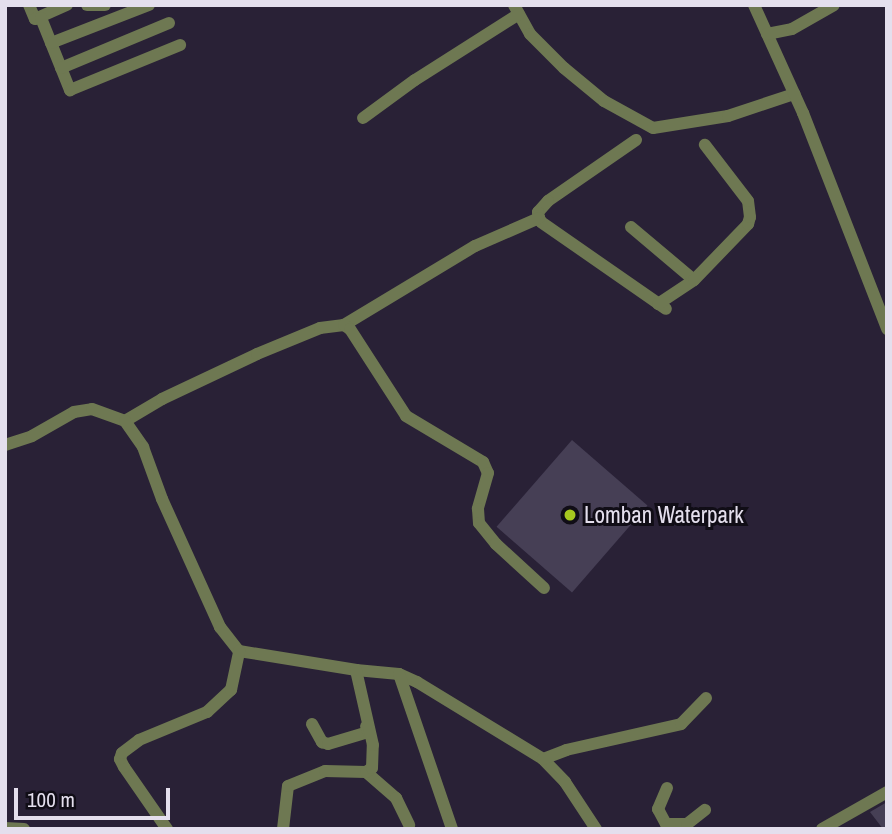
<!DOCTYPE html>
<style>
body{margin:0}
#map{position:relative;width:892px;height:834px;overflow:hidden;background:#292136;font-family:"Archivo Narrow",sans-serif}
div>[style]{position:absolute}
.building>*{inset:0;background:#463f55;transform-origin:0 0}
.minor>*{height:12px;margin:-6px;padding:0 6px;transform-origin:6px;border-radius:6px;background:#6e7852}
.dots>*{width:19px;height:19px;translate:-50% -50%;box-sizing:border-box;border:4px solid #100d16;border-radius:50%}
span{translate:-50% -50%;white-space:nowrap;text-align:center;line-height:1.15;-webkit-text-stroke:6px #100d16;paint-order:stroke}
.poi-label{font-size:23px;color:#e4dfed}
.left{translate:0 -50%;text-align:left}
.frame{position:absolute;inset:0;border:7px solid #e4dfed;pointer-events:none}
.scale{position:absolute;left:14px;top:788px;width:156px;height:32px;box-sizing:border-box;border:4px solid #e4dfed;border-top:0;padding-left:9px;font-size:21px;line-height:24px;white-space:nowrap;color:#e4dfed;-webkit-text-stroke:5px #100d16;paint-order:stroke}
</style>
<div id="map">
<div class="building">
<div style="left:572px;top:440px;width:100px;height:115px;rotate:41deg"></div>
<div style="clip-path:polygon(887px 802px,887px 829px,883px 829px,870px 812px)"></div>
</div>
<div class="minor">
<div style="left:29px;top:5px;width:15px;rotate:67deg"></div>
<div style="left:35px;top:19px;width:35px;rotate:-24deg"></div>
<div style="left:87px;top:5px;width:18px"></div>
<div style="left:514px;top:5px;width:33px;rotate:61deg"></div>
<div style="left:530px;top:34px;width:48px;rotate:45deg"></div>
<div style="left:564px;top:68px;width:52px;rotate:39.5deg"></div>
<div style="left:604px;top:101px;width:56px;rotate:28.9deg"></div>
<div style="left:653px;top:128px;width:76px;rotate:-9.1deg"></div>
<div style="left:728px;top:116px;width:70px;rotate:-18.4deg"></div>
<div style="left:754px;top:5px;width:119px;rotate:65.6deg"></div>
<div style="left:803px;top:113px;width:232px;rotate:68.7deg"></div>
<div style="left:41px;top:18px;width:78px;rotate:68.1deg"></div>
<div style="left:70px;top:90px;width:119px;rotate:-22.2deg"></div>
<div style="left:767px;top:34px;width:25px;rotate:-11deg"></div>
<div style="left:792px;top:29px;width:48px;rotate:-29.7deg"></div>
<div style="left:51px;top:43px;width:105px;rotate:-21.2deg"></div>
<div style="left:61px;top:68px;width:117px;rotate:-22.6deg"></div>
<div style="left:363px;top:118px;width:64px;rotate:-36.2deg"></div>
<div style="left:415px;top:80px;width:123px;rotate:-32.4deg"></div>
<div style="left:636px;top:140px;width:107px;rotate:145.3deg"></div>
<div style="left:548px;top:201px;width:15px;rotate:132deg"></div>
<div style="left:538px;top:212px;width:6px;rotate:81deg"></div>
<div style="left:539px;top:218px;width:4px;rotate:63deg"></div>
<div style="left:541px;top:222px;width:152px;rotate:34.8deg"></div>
<div style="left:631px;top:227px;width:82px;rotate:40.1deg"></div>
<div style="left:658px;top:304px;width:43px;rotate:-33.7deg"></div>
<div style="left:694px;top:280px;width:78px;rotate:-46deg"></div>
<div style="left:748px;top:224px;width:7px;rotate:-74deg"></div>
<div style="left:750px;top:217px;width:16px;rotate:-97deg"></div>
<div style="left:748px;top:201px;width:71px;rotate:-127.5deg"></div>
<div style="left:344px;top:325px;width:153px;rotate:-31.1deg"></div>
<div style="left:475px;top:246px;width:70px;rotate:-23.6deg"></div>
<div style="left:125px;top:421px;width:43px;rotate:-30.7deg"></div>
<div style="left:162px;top:399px;width:105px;rotate:-25.3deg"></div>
<div style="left:257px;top:354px;width:68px;rotate:-22.4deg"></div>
<div style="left:320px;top:328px;width:24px;rotate:-7deg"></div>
<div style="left:344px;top:325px;width:7px;rotate:34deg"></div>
<div style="left:350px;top:329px;width:103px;rotate:57.2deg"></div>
<div style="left:406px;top:416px;width:90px;rotate:30.9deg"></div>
<div style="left:483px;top:462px;width:12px;rotate:66deg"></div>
<div style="left:488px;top:473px;width:37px;rotate:106deg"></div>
<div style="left:478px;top:509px;width:14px;rotate:86deg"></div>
<div style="left:479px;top:523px;width:27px;rotate:51deg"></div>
<div style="left:496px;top:544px;width:65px;rotate:42.5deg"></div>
<div style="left:5px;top:445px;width:28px;rotate:-18deg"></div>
<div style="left:32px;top:436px;width:48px;rotate:-29.7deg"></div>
<div style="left:74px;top:412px;width:18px;rotate:-9deg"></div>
<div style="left:92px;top:409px;width:35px;rotate:20deg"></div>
<div style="left:125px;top:421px;width:32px;rotate:55deg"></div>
<div style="left:143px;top:447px;width:55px;rotate:69.9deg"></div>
<div style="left:162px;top:499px;width:141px;rotate:65.6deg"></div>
<div style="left:220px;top:627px;width:31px;rotate:52deg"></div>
<div style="left:239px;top:651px;width:119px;rotate:9.2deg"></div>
<div style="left:356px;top:670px;width:43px;rotate:5.3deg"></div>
<div style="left:399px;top:674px;width:20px;rotate:24deg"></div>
<div style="left:417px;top:682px;width:148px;rotate:31.4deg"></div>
<div style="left:543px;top:759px;width:32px;rotate:46deg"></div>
<div style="left:565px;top:782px;width:56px;rotate:56.6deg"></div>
<div style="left:399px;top:674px;width:164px;rotate:71.1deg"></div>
<div style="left:312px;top:724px;width:21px;rotate:61deg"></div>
<div style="left:322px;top:742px;width:6px;rotate:18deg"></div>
<div style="left:328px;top:744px;width:42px;rotate:-16.7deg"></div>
<div style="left:368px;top:732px;width:6px;rotate:-108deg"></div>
<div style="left:543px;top:759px;width:25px;rotate:-21deg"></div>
<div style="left:566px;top:750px;width:118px;rotate:-12.7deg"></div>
<div style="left:681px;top:724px;width:36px;rotate:-46deg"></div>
<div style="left:366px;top:772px;width:40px;rotate:41deg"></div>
<div style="left:396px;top:798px;width:30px;rotate:64deg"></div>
<div style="left:667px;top:788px;width:23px;rotate:113deg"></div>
<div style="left:658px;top:809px;width:17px;rotate:62deg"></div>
<div style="left:666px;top:824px;width:21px"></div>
<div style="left:687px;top:824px;width:23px;rotate:-38deg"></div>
<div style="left:5px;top:828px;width:19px;rotate:3deg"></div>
<div style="left:167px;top:829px;width:75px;rotate:-124.7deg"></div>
<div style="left:124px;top:767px;width:9px;rotate:-117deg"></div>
<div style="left:120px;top:759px;width:6px;rotate:-72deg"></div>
<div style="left:122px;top:753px;width:21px;rotate:-37deg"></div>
<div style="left:139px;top:740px;width:74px;rotate:-22.4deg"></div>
<div style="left:207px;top:712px;width:33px;rotate:-43deg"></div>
<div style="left:231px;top:690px;width:40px;rotate:-78deg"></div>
<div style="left:283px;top:829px;width:43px;rotate:-83.4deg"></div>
<div style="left:288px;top:786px;width:40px;rotate:-22deg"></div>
<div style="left:325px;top:771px;width:41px;rotate:1.4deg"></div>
<div style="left:366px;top:772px;width:7px;rotate:-34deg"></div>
<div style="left:372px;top:768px;width:23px;rotate:-88deg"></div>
<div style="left:373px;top:745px;width:77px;rotate:-102.8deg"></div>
<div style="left:822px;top:829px;width:75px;rotate:-29.6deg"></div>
</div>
<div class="dots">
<div style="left:570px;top:515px;background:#a7c81f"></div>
</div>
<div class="poi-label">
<span class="left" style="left:584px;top:515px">Lomban Waterpark</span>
</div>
<div class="frame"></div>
<div class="scale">100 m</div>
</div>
